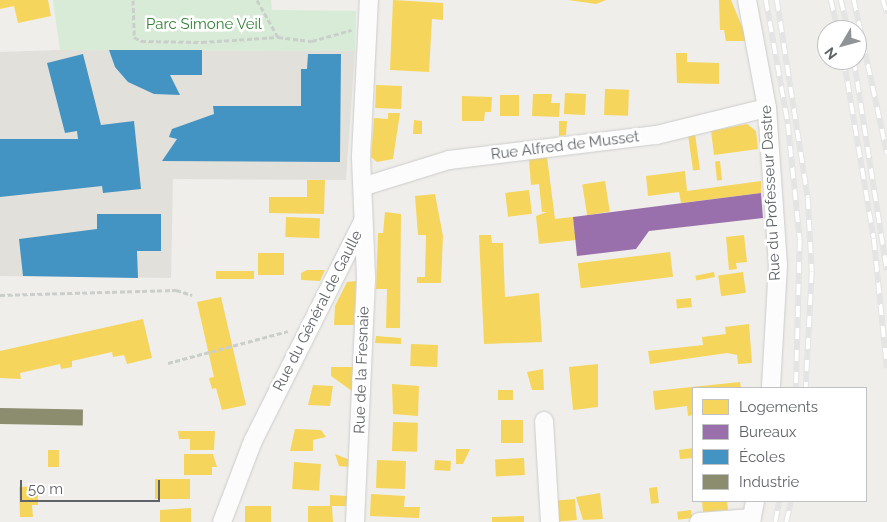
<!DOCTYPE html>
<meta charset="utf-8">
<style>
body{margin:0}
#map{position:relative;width:887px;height:522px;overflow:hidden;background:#efeeea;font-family:Raleway,sans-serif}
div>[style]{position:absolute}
.education>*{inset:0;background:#e2e0da}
.green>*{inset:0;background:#d8ebd6}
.homes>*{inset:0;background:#f6d55c;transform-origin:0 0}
.offices>*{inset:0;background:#9970ab}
.schools>*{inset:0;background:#4393c3}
.industry>*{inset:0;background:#8c8c6e;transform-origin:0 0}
.path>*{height:3px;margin-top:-1.5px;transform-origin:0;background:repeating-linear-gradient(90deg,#cacfcc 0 5px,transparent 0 7.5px)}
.roads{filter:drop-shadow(0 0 1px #cbcccc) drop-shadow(0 0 1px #cbcccc)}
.street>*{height:18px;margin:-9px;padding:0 9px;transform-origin:9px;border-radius:9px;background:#fdfcfc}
.rail>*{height:5.5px;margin-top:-2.75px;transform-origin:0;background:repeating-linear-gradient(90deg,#fff 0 11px,#e4e4e4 0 22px);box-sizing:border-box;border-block:1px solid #e4e4e4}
span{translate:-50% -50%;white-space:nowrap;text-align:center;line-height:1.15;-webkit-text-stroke:5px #fff;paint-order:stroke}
.park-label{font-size:15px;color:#348238}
.street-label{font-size:15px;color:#5f6368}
.legend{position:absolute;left:692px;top:387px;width:175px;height:115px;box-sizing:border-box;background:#fff;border:1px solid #bfc1c3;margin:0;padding:6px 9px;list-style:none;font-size:15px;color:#5f6368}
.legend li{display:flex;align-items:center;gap:10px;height:25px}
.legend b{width:25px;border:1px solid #bfc1c3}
.north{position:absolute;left:817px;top:20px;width:50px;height:50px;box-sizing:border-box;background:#fff;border:1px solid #bfc1c3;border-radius:50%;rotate:233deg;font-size:14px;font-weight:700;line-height:20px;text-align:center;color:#5f6368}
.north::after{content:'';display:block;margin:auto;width:18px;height:22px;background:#919496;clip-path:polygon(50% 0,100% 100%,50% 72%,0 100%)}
.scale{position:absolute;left:20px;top:480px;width:140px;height:22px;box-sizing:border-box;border:2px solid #5f6368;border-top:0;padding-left:6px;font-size:15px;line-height:18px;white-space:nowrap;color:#5f6368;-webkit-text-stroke:4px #fff;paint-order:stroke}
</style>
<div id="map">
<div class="education">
<div style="clip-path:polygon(60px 50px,355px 51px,346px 180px,173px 179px,171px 278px,0 276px,0 52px)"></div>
</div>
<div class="green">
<div style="clip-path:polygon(53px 0,271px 0,272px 10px,356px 11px,355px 51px,60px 50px)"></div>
</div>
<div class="homes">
<div style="clip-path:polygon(0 0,48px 0,51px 16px,18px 23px,14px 6px,0 9px)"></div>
<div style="clip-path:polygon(393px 0,443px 3px,443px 20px,432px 19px,429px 72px,390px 70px)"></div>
<div style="clip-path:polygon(568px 0,606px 0,596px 4px)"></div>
<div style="clip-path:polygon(719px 0,731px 0,748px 41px,726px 41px,724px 30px,720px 30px)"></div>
<div style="clip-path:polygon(676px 53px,687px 53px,687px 62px,719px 63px,719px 84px,677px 83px)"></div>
<div style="left:376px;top:85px;width:26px;height:23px;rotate:2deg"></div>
<div style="left:605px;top:89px;width:24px;height:26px;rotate:2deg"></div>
<div style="left:565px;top:93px;width:21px;height:21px;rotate:3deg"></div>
<div style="clip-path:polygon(533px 94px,552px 94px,551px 103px,560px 103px,559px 117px,532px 116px)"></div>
<div style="left:500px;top:95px;width:19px;height:21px"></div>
<div style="clip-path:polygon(462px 96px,492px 97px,491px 112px,485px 112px,484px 121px,462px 121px)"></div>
<div style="clip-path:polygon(388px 113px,400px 113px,393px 159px,377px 162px,371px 157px,374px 118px,388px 119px)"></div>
<div style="clip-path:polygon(414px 120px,422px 121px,422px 134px,413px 134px)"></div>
<div style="clip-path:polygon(559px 121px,567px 121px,566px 135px,559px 136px)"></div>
<div style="clip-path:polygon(747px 124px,756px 131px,758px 149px,714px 155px,711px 131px)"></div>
<div style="left:695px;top:134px;width:36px;height:7px;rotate:82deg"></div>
<div style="clip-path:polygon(547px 157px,555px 219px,573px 217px,576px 240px,539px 244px,536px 216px,547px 212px,542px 212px,539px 184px,531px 185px,529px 159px)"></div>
<div style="left:720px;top:161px;width:19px;height:5px;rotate:84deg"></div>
<div style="clip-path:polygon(685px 171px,687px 191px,761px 181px,761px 193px,681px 203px,679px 192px,648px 196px,646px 176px)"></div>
<div style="clip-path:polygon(307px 180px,325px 180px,324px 214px,269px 213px,269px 197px,307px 197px)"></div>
<div style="left:605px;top:181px;width:31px;height:23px;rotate:81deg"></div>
<div style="left:529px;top:190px;width:24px;height:24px;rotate:83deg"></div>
<div style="clip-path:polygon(435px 194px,443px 236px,441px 283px,417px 283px,417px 277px,425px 277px,426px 235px,418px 235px,415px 196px)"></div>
<div style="clip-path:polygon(385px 212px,401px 214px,400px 328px,386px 328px,387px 289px,376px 289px,378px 233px,383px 233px)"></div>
<div style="left:286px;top:217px;width:34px;height:20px;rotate:2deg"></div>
<div style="clip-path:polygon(479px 235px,491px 235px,492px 243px,503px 243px,505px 297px,539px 293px,542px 342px,484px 344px)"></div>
<div style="clip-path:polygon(744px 235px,747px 262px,736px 263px,737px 269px,729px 270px,726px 237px)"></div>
<div style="left:670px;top:252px;width:25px;height:93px;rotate:83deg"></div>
<div style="left:258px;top:253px;width:26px;height:22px"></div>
<div style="clip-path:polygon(307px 270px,325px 270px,320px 281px,301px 280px,301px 273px)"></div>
<div style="left:216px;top:271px;width:38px;height:8px"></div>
<div style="left:714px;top:272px;width:5px;height:19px;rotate:79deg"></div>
<div style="left:743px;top:272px;width:21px;height:25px;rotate:82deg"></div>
<div style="clip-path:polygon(356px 281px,354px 325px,334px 325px,335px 306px,347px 282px)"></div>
<div style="clip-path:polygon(221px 297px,246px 405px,222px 410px,216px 388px,212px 389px,209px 378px,214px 377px,197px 302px)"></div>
<div style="left:691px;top:298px;width:9px;height:15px;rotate:84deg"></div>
<div style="clip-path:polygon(143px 319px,152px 358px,127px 364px,124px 355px,113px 357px,112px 352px,72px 361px,72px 367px,61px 369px,60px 364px,20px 373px,21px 379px,0 378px,0 351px)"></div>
<div style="clip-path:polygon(749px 324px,752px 363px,738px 364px,737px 355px,727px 353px,650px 364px,648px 351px,703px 345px,702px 337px,726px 334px,725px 327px)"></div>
<div style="clip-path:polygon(376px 336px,401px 338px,401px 344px,375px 343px)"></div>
<div style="left:411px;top:344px;width:27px;height:22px;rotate:2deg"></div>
<div style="clip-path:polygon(598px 364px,598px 407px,573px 410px,569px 367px)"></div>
<div style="clip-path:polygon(331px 367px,353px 367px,352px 391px,331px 376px)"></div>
<div style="clip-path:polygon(543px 369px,544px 390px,532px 390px,527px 372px)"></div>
<div style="clip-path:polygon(740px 382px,741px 388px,693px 388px,693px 415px,688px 416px,687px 406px,655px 410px,653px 391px)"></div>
<div style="clip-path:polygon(392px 384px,419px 386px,418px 416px,393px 414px)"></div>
<div style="clip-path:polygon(313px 385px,333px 386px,330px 406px,308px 405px)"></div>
<div style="left:498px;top:390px;width:15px;height:10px"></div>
<div style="left:523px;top:420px;width:23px;height:22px;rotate:90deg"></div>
<div style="left:393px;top:422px;width:25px;height:29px;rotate:2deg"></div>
<div style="clip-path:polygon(295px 429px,321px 430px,326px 437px,313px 440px,313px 451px,290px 451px)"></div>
<div style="clip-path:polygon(178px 431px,215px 431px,214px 450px,190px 450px,190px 439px,179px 439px)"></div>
<div style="clip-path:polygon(693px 448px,693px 458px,680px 459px,679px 450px)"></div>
<div style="clip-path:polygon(456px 449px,470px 449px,463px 464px,456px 464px)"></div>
<div style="left:48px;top:450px;width:11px;height:17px"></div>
<div style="clip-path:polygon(184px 454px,213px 454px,217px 467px,212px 467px,212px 475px,184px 475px)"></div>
<div style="clip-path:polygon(335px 454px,350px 460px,349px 467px,339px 466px)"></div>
<div style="left:524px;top:458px;width:17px;height:29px;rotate:87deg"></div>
<div style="left:377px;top:460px;width:29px;height:28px;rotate:2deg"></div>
<div style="left:435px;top:460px;width:16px;height:10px;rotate:4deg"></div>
<div style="left:294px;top:462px;width:27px;height:27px;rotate:4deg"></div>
<div style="left:155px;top:479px;width:35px;height:20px"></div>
<div style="clip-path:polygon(38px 486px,38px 505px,32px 505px,33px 517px,20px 517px,19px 487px)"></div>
<div style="left:657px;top:487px;width:16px;height:8px;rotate:83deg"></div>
<div style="clip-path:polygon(600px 493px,603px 519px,583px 520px,576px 497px)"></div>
<div style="clip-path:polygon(371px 494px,405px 496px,404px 507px,420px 507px,419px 518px,370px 516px)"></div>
<div style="clip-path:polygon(330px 495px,347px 496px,346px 506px,332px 506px,333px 522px,308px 522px,308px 506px,330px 506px)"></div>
<div style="left:575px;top:499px;width:21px;height:18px;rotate:85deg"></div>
<div style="clip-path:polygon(702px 501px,727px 501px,728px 510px,703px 512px)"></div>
<div style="left:245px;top:506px;width:26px;height:16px"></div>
<div style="clip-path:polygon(191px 508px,191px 522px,160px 522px,160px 510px)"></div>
<div style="left:691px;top:510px;width:8px;height:14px;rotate:83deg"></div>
<div style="clip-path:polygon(524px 516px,524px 522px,492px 522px,492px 517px)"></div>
</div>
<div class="offices">
<div style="clip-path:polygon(761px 193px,763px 218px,649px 231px,636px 249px,577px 256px,573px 217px)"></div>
</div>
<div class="schools">
<div style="clip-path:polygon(109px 50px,202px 50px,202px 75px,170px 75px,180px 95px,154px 94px,128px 82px,115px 67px)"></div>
<div style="clip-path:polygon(83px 54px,101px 125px,134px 121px,141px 189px,103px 193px,102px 186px,0 197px,0 139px,78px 139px,77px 131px,65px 133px,47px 63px)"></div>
<div style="clip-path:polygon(308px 54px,341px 54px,340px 162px,162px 161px,177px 139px,169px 137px,172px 129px,214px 114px,213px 106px,301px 106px,301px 69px,307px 69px)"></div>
<div style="clip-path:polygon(97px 214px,161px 214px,161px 251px,137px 251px,138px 278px,23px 276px,19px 239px,97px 229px)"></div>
</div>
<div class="industry">
<div style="left:0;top:408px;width:83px;height:16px;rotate:1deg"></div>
</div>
<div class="path">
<div style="left:133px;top:0;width:37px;rotate:88deg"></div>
<div style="left:134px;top:37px;width:8px;rotate:30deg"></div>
<div style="left:141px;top:41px;width:61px;rotate:0.9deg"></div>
<div style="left:202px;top:42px;width:76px;rotate:-3.8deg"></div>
<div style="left:278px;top:37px;width:34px;rotate:7deg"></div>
<div style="left:312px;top:41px;width:41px;rotate:-15.8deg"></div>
<div style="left:257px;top:0;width:43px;rotate:60.4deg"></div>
<div style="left:0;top:295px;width:176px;rotate:-1.6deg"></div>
<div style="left:176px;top:290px;width:17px;rotate:17deg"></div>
<div style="left:168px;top:363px;width:124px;rotate:-14.9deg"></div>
</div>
<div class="roads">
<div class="street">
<div style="left:747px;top:0;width:110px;rotate:79.5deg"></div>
<div style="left:767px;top:108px;width:157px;rotate:86deg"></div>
<div style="left:778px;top:265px;width:123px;rotate:93.3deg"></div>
<div style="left:365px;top:186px;width:88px;rotate:-17.2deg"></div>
<div style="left:449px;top:160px;width:209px;rotate:-6.9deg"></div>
<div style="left:656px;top:135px;width:114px;rotate:-13.7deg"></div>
<div style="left:544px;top:421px;width:101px;rotate:86.6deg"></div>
<div style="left:222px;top:522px;width:87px;rotate:-69.1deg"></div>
<div style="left:253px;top:441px;width:246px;rotate:-63.4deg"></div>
<div style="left:355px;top:522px;width:245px;rotate:-87.4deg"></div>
<div style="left:366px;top:277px;width:121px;rotate:-92.4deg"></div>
<div style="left:361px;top:156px;width:156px;rotate:-87.1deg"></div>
<div style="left:699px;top:522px;width:53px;rotate:-4.3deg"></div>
<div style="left:751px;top:522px;width:21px;rotate:-79deg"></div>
</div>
</div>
<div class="rail">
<div style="left:766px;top:0;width:126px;rotate:79.9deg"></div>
<div style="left:788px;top:124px;width:117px;rotate:84.1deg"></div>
<div style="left:800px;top:240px;width:148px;rotate:91.5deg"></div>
<div style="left:777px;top:0;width:200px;rotate:81.1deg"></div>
<div style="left:808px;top:198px;width:74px;rotate:86.9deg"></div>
<div style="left:812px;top:272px;width:116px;rotate:93deg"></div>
<div style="left:831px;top:0;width:31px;rotate:77deg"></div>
<div style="left:841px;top:0;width:31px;rotate:77deg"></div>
<div style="left:854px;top:0;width:157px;rotate:77.8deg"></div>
<div style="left:883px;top:0;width:14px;rotate:73deg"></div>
<div style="left:844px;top:60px;width:181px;rotate:80.5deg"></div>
<div style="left:874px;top:239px;width:130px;rotate:84.2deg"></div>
<div style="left:854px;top:60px;width:213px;rotate:81.1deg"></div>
<div style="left:775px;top:522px;width:21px;rotate:-79deg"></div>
<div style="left:786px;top:522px;width:22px;rotate:-77deg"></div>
</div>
<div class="park-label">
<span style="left:204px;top:25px">Parc Simone Veil</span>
</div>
<div class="street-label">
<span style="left:565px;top:146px;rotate:-7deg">Rue Alfred de Musset</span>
<span style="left:771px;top:193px;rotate:-93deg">Rue du Professeur Dastre</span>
<span style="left:318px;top:311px;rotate:-63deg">Rue du Général de Gaulle</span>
<span style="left:362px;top:370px;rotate:-88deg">Rue de la Fresnaie</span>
</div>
<ul class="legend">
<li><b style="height:14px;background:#f6d55c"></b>Logements</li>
<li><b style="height:14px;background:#9970ab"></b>Bureaux</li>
<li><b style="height:14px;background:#4393c3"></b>Écoles</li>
<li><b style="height:14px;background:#8c8c6e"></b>Industrie</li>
</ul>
<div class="north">N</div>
<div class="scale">50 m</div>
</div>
